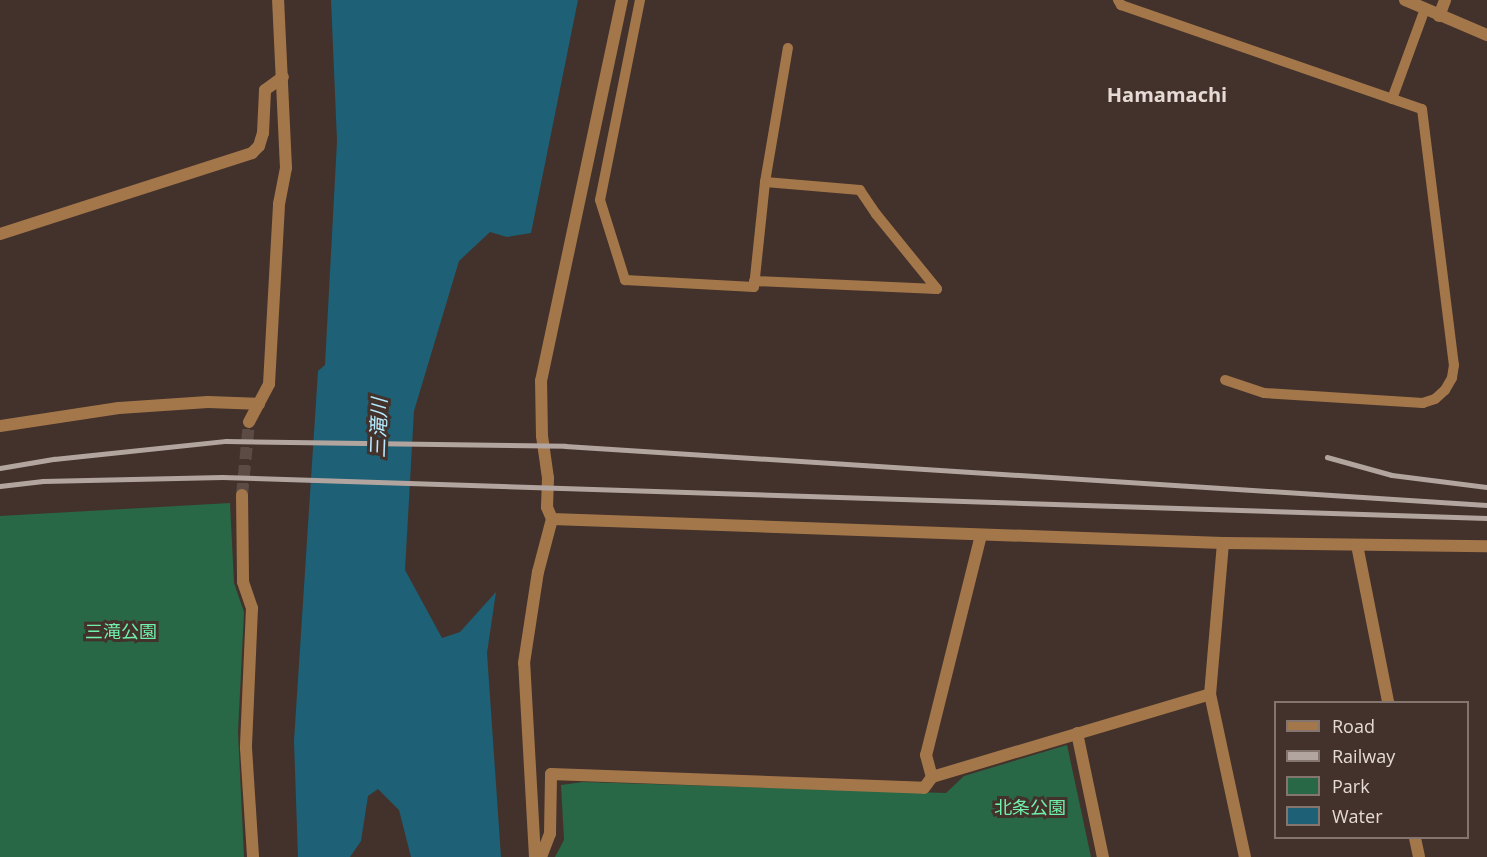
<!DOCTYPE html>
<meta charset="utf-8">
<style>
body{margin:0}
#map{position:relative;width:1487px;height:857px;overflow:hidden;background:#43322b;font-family:"Open Sans","Noto Sans JP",sans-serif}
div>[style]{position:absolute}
.green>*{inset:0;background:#286846}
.water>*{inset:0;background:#1e6076}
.minor-tunnel>*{height:12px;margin-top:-6px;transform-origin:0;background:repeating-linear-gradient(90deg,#5b4b44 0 12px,transparent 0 18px)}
.service>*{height:10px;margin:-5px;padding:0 5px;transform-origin:5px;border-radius:5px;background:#a4774b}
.minor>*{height:12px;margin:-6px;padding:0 6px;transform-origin:6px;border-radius:6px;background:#a4774b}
.rail>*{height:4.5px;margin:-2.25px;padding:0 2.25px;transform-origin:2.25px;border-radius:2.25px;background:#b2a5a0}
span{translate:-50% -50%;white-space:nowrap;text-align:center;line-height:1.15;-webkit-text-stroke:6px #43322b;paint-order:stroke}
.park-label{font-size:18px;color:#6ff1ab}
.neighbourhood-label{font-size:20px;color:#e5dad5;font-weight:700}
.water-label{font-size:20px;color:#b5eaff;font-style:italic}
.legend{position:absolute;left:1274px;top:701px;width:195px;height:138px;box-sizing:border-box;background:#43322b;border:2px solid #84756f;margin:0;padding:8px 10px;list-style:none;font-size:18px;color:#e5dad5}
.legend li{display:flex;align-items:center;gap:12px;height:30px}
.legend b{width:30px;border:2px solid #84756f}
</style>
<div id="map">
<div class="green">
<div style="clip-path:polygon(230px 503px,234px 583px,244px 612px,238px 732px,244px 857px,0 857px,0 516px)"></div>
<div style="clip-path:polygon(1067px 745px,1091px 857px,555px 857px,564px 840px,561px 785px,583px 782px,946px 793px,964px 776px)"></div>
</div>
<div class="water">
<div style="clip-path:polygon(331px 0,578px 0,531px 233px,507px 237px,490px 232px,459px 261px,414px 411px,405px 570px,442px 638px,460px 632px,496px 592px,487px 653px,501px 857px,411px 857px,399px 810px,378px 789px,368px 796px,361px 841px,350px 857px,298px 857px,294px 741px,318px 371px,325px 365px,337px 141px)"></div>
</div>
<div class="minor-tunnel">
<div style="left:242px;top:495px;width:73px;rotate:-84.5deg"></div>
</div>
<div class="service">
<div style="left:640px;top:0;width:204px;rotate:101.3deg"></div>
<div style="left:600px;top:200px;width:84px;rotate:72.6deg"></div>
<div style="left:625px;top:280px;width:129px;rotate:3.1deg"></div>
<div style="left:754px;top:287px;width:106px;rotate:-84deg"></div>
<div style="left:765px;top:182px;width:136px;rotate:-80.3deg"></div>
<div style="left:1118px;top:0;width:6px;rotate:59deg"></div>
<div style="left:1121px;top:5px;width:318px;rotate:19.1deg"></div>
<div style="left:1422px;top:109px;width:258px;rotate:82.9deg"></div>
<div style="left:1454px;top:365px;width:13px;rotate:99deg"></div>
<div style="left:1452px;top:378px;width:14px;rotate:120deg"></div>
<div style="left:1445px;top:390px;width:13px;rotate:138deg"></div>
<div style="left:1435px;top:399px;width:13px;rotate:162deg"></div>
<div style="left:1423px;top:403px;width:159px;rotate:-176.4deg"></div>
<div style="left:1264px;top:393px;width:41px;rotate:-161.6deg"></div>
<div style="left:1392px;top:99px;width:96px;rotate:-69.9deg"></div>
<div style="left:754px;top:281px;width:183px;rotate:2.5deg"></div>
<div style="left:937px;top:289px;width:97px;rotate:-129.1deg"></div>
<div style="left:876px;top:214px;width:29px;rotate:-124deg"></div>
<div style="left:860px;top:190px;width:95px;rotate:-175.2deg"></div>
</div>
<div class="minor">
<div style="left:1405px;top:0;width:89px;rotate:23.1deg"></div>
<div style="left:1439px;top:16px;width:17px;rotate:-69deg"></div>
<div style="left:0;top:234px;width:265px;rotate:-17.8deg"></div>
<div style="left:252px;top:153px;width:10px;rotate:-45deg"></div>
<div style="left:259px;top:146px;width:14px;rotate:-73deg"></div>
<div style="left:263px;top:133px;width:43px;rotate:-87.3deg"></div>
<div style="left:265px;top:90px;width:22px;rotate:-36deg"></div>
<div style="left:249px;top:422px;width:43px;rotate:-62.2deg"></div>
<div style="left:269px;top:384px;width:180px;rotate:-86.8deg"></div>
<div style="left:279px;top:204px;width:37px;rotate:-79deg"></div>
<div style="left:286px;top:168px;width:168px;rotate:-92.7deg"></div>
<div style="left:0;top:426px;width:120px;rotate:-8.6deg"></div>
<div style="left:119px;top:408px;width:89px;rotate:-3.9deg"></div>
<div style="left:208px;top:402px;width:51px;rotate:2.2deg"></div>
<div style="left:242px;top:495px;width:87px;rotate:89.3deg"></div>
<div style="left:243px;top:582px;width:28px;rotate:71deg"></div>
<div style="left:252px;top:608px;width:140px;rotate:92.5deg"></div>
<div style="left:246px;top:748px;width:109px;rotate:86.3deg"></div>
<div style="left:552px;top:519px;width:671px;rotate:2.05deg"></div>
<div style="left:1223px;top:543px;width:264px;rotate:0.7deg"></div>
<div style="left:981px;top:535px;width:227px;rotate:104deg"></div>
<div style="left:926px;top:755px;width:23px;rotate:75deg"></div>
<div style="left:932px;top:777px;width:290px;rotate:-16.6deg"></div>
<div style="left:1223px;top:543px;width:152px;rotate:94.9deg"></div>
<div style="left:1210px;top:694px;width:167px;rotate:77.9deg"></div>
<div style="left:1357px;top:545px;width:160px;rotate:78.8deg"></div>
<div style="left:1077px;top:733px;width:127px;rotate:78.2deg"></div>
<div style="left:1415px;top:838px;width:19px;rotate:78deg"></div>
<div style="left:535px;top:857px;width:194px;rotate:-93.2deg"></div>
<div style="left:524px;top:663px;width:92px;rotate:-81.3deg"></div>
<div style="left:538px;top:572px;width:55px;rotate:-75.2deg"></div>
<div style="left:552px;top:519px;width:13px;rotate:-113deg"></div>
<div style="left:547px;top:507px;width:29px;rotate:-88deg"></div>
<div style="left:548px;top:478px;width:42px;rotate:-98.1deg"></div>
<div style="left:542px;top:436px;width:55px;rotate:-91deg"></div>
<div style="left:541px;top:381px;width:390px;rotate:-78deg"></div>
<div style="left:541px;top:857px;width:25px;rotate:-69deg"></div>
<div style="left:550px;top:834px;width:60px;rotate:-89deg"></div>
<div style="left:551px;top:774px;width:373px;rotate:2.1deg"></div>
<div style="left:924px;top:788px;width:14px;rotate:-54deg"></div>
</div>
<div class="rail">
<div style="left:1327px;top:457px;width:67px;rotate:15.5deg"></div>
<div style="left:1392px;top:475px;width:96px;rotate:7.2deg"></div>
<div style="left:0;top:468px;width:55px;rotate:-9.5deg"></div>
<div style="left:54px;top:459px;width:173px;rotate:-6deg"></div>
<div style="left:226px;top:441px;width:339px;rotate:0.8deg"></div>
<div style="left:565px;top:446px;width:924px;rotate:3.66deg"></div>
<div style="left:0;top:486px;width:43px;rotate:-6.6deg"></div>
<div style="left:43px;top:481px;width:179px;rotate:-1.3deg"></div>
<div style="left:222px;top:477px;width:1266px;rotate:1.86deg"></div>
</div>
<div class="park-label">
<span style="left:121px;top:631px">三滝公園</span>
<span style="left:1030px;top:807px">北条公園</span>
</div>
<div class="neighbourhood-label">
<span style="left:1167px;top:94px">Hamamachi</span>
</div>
<div class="water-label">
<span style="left:378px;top:428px;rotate:-88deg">三滝川</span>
</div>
<ul class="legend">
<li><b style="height:8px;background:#a4774b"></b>Road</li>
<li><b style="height:8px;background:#b2a5a0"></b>Railway</li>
<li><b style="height:16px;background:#286846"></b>Park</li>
<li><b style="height:16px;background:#1e6076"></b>Water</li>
</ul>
</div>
